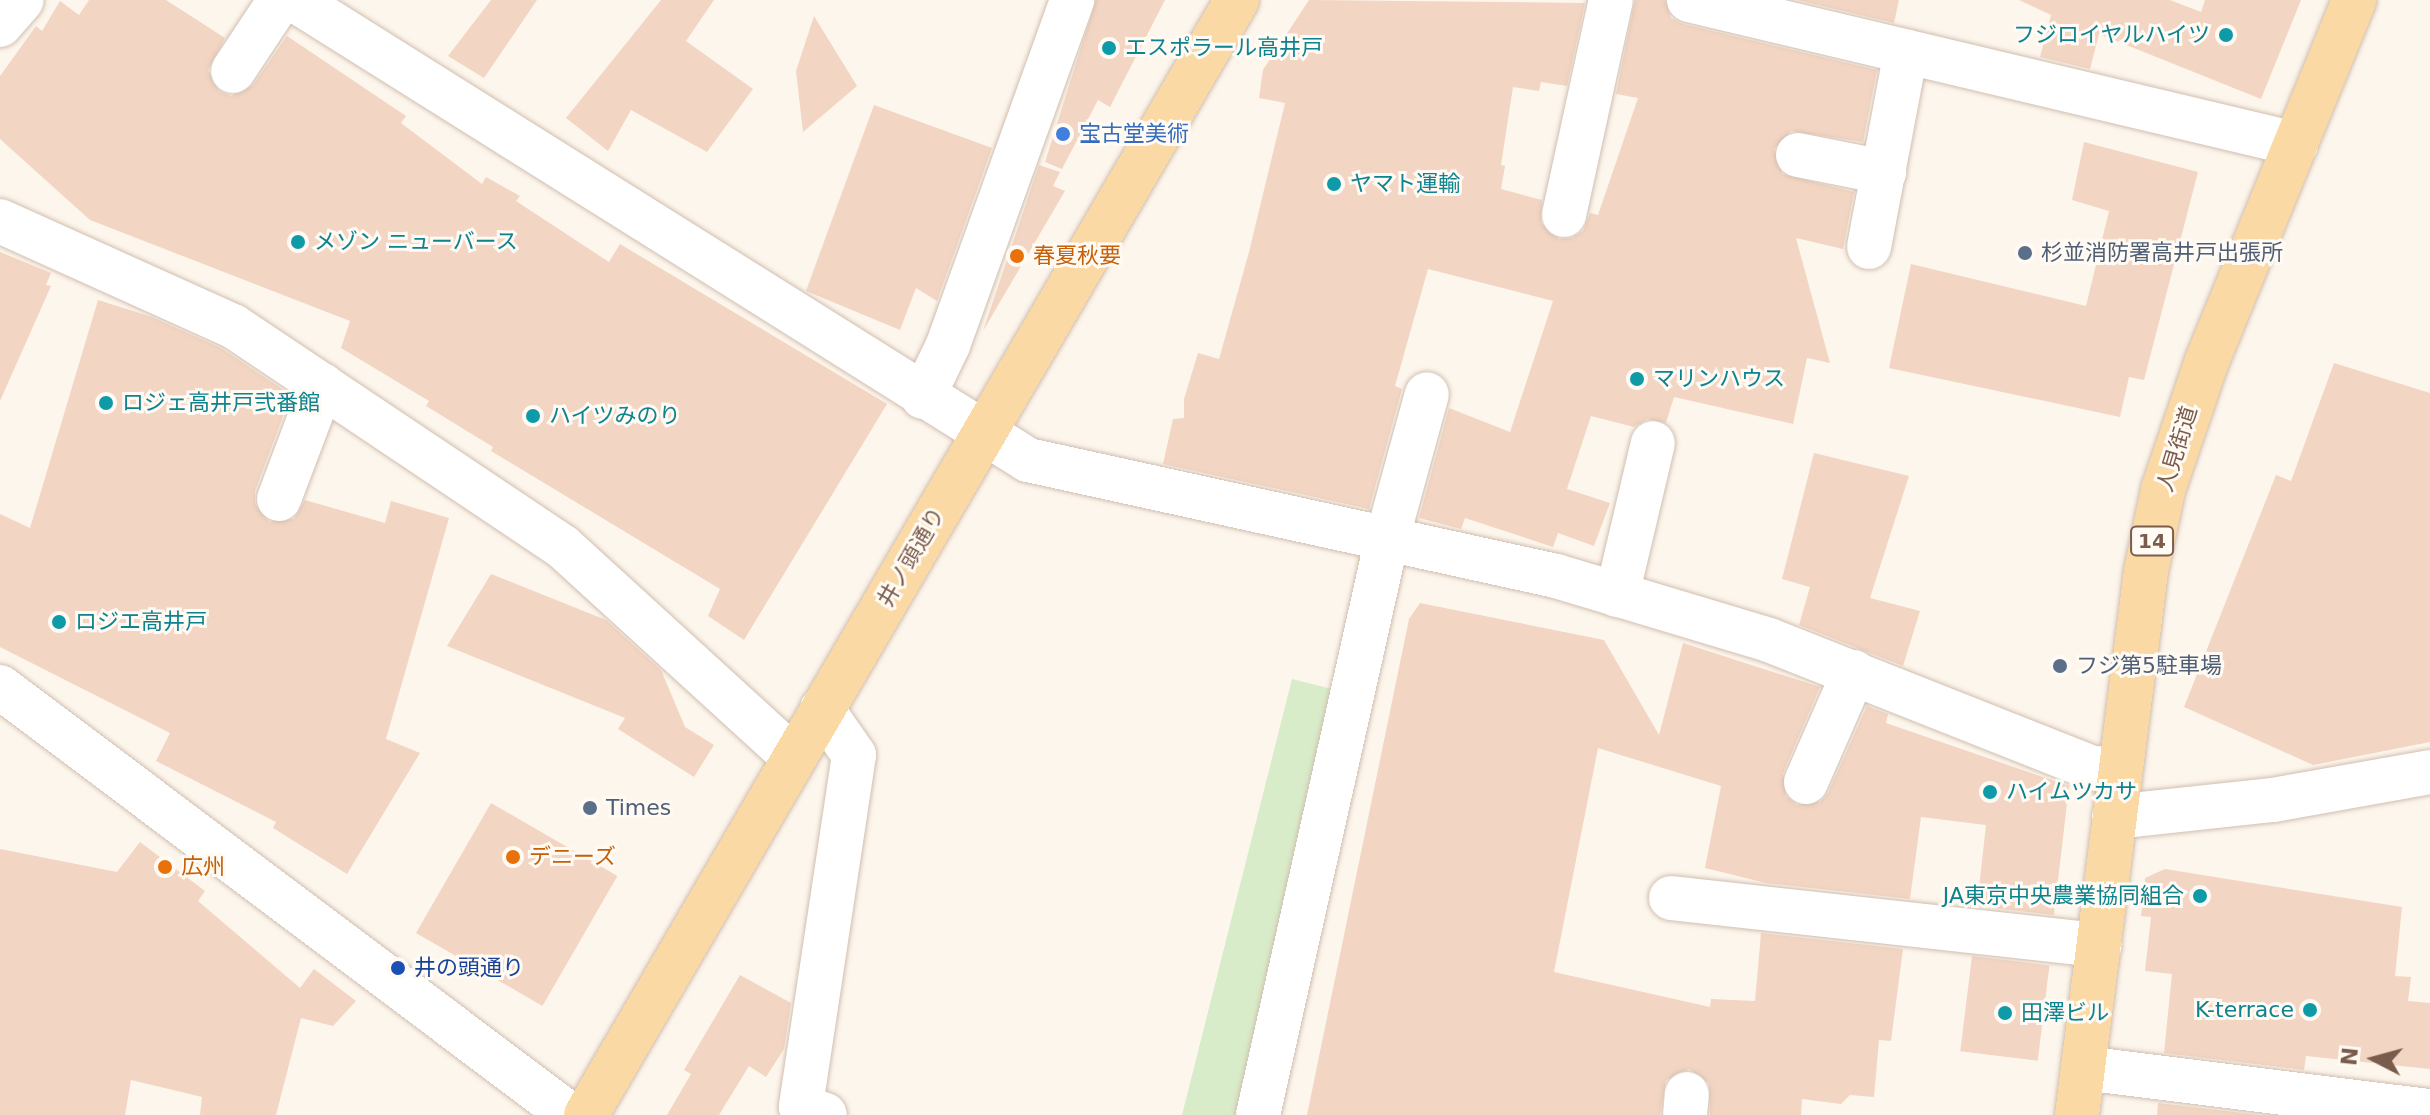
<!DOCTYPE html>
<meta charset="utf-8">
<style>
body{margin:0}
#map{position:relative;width:2430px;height:1115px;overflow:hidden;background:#fdf6ec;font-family:"DejaVu Sans","Noto Sans JP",sans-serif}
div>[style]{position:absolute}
.green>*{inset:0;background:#d8ecc9}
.building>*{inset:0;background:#f3d5c3;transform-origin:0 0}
.roads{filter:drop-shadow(0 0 2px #d1beb0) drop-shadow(0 0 2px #d1beb0)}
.minor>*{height:44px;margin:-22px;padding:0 22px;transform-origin:22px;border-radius:22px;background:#fff}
.major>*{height:44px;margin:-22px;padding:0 22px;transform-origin:22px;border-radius:22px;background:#fbd9a5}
.dots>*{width:22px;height:22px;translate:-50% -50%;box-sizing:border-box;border:4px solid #fffaf3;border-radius:50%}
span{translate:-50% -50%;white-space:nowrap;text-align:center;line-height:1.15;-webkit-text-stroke:6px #fffaf3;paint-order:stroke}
.shield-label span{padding:2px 6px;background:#fffaf3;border:2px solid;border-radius:6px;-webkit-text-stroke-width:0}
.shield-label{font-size:20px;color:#7a5c4d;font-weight:700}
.culture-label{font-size:22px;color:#0d838f}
.right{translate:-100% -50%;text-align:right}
.left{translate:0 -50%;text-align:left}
.shop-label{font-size:22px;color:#366cbe}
.service-label{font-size:22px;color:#4e5e75}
.food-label{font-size:22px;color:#c56008}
.street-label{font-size:22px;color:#7a5c4d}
.transit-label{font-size:22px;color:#164399}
.north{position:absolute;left:2334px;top:1019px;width:80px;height:80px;-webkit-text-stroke:6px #fffaf3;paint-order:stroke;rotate:276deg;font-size:22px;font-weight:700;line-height:32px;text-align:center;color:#7a5c4d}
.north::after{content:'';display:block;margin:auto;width:28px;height:36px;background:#7a5c4d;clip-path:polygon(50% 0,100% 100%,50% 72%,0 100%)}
</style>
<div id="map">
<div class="green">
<div style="clip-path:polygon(1292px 679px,1336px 690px,1235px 1115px,1182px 1115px)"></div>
</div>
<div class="building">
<div style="clip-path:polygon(89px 0,166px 0,225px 38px,208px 70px,219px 91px,231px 96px,253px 85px,287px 36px,406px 116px,401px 123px,482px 184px,486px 177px,520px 196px,516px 201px,609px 262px,620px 244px,887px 404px,744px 640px,708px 616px,720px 589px,491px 451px,493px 447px,426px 406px,429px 401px,341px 348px,350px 321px,90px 220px,0 139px,0 76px,36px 26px,42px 31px,60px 1px,79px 15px)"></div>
<div style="clip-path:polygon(491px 0,537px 0,484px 78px,448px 56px)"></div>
<div style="clip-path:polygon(661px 0,714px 0,686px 41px,753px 89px,707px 152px,631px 110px,608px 151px,566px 118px)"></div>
<div style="clip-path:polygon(1096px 0,1165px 0,1110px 107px,1098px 100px,1062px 169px,1045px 162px)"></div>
<div style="clip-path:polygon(1309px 0,1585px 3px,1567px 86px,1541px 82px,1539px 91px,1513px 87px,1501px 165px,1505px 166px,1501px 189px,1542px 200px,1541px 223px,1559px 239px,1572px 238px,1583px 231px,1590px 213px,1598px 215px,1638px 98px,1616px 94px,1635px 0,1665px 0,1671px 18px,1683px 24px,1877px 70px,1863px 142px,1791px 131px,1774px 149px,1782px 174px,1854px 192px,1843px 249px,1796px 238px,1830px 363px,1807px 358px,1793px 424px,1674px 397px,1666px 423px,1647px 419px,1634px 427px,1591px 416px,1567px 489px,1610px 503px,1594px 546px,1558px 533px,1553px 547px,1465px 518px,1461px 529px,1419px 518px,1449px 408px,1510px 432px,1553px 301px,1428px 269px,1395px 386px,1402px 389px,1369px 509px,1163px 464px,1173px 419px,1184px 418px,1184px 399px,1198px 353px,1219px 359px,1249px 252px,1285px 103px,1259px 98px,1263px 70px)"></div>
<div style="clip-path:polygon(1797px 0,1899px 0,1894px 23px)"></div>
<div style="clip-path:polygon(2019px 0,2170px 0,2201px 12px,2205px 0,2301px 0,2261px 99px,2099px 34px,2090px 69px,2040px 57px,2051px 15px)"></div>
<div style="clip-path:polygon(814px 16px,857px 86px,803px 132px,796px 71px)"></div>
<div style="clip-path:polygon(874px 105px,992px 148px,937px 301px,916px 288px,900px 330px,806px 291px)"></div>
<div style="clip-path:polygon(2084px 142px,2198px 172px,2144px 380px,2129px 377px,2120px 417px,1889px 368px,1911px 264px,2086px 306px,2109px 211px,2072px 200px)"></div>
<div style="clip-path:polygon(1039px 165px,1060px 172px,1053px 186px,1065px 191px,983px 331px)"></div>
<div style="clip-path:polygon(0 252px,51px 273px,46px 285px,51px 286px,0 401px)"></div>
<div style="clip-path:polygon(98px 300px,152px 317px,221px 348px,291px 395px,255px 491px,255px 504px,269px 522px,294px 519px,305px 500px,385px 523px,391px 501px,449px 518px,386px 739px,420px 753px,347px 874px,273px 828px,276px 822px,156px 761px,170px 733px,0 647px,0 514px,30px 528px)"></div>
<div style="clip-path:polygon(2334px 363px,2430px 393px,2430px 742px,2313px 765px,2184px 707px,2276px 475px,2291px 481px)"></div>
<div style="clip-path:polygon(1814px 453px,1909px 476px,1870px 598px,1920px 611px,1903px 666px,1799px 625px,1810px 587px,1782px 579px)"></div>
<div style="clip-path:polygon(491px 574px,606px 620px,661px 670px,685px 727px,714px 745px,694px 777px,618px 729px,625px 718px,447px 646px)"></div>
<div style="clip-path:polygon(1420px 603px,1604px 640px,1659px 735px,1683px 643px,1820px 687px,1783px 773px,1786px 796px,1797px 805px,1820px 802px,1828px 793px,1867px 706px,1888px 714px,1886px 723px,2069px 786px,2054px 915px,1977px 906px,1986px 825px,1921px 817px,1910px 899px,1766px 883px,1705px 868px,1721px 786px,1598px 748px,1554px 972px,1710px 1007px,1711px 999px,1755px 1001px,1761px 933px,1903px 949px,1891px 1041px,1879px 1040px,1874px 1097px,1850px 1095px,1841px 1104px,1802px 1099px,1801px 1115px,1710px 1115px,1709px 1083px,1689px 1069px,1666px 1080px,1660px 1115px,1307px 1115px,1409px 619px)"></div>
<div style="left:491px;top:803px;width:146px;height:150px;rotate:30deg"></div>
<div style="clip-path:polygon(140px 842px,205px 891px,198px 901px,300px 988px,314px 969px,356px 1001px,333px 1026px,301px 1018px,276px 1115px,200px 1115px,202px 1097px,131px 1080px,125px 1115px,0 1115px,0 849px,117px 872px)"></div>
<div style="clip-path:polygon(2165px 869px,2402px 907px,2395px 976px,2411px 977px,2408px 1001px,2430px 1003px,2430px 1069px,2306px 1056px,2304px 1070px,2164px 1053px,2172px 974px,2145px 971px,2151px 917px,2141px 916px,2145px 878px)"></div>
<div style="left:1972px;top:956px;width:78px;height:96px;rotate:7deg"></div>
<div style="clip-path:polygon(740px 975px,791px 1003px,784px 1049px,766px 1077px,749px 1066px,719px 1115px,667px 1115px,691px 1074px,684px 1070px)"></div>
<div style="clip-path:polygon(2158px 1103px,2259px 1115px,2157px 1115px)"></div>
</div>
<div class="roads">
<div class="minor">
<div style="left:295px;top:0;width:865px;rotate:32.11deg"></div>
<div style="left:1028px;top:460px;width:541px;rotate:12.39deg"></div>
<div style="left:1556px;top:576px;width:222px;rotate:16.7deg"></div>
<div style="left:1769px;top:640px;width:347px;rotate:21.6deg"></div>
<div style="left:2092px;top:768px;width:27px;rotate:2deg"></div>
<div style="left:1689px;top:0;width:624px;rotate:13.35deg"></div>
<div style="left:0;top:25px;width:33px;rotate:-49deg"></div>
<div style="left:233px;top:71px;width:85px;rotate:-56.5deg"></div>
<div style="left:1798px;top:155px;width:88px;rotate:11.2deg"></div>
<div style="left:1564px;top:215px;width:220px;rotate:-77.7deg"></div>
<div style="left:0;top:221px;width:256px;rotate:24.3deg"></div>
<div style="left:233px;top:326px;width:397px;rotate:33.8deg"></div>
<div style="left:563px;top:547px;width:313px;rotate:42.4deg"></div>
<div style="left:1869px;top:247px;width:199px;rotate:-79.3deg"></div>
<div style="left:923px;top:397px;width:58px;rotate:-64.3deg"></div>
<div style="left:948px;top:345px;width:367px;rotate:-70.2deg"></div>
<div style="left:279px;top:499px;width:122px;rotate:-69.3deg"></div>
<div style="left:1617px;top:595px;width:156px;rotate:-76.7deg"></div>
<div style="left:0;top:687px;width:713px;rotate:36.9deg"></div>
<div style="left:822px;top:709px;width:56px;rotate:55.2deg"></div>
<div style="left:854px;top:755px;width:356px;rotate:98.6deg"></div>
<div style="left:801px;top:1107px;width:25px;rotate:18deg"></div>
<div style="left:1806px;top:782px;width:120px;rotate:-66.4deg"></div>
<div style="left:2114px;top:817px;width:160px;rotate:-6.1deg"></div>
<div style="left:2273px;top:800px;width:159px;rotate:-10.1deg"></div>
<div style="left:1671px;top:898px;width:431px;rotate:6.3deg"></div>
<div style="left:2083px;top:1068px;width:350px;rotate:7.1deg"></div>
<div style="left:1258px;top:1115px;width:590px;rotate:-77.38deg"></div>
<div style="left:1387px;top:539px;width:150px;rotate:-74.6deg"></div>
<div style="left:1685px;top:1115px;width:21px;rotate:-85deg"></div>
</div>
<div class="major">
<div style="left:586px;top:1115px;width:1291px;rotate:-59.72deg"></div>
<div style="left:2077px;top:1115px;width:548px;rotate:-82.77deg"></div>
<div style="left:2146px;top:571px;width:83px;rotate:-78.1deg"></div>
<div style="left:2163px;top:490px;width:136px;rotate:-71.2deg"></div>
<div style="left:2207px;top:361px;width:390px;rotate:-67.8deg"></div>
</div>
</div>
<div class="dots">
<div style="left:2226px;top:35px;background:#0f9aa8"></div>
<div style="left:1109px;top:48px;background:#0f9aa8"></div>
<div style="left:1063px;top:134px;background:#3f7fe0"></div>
<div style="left:1334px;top:184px;background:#0f9aa8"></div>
<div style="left:298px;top:242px;background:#0f9aa8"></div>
<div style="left:2025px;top:253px;background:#5c6f8a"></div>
<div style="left:1017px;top:256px;background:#e8710a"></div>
<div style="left:1637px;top:379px;background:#0f9aa8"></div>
<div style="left:106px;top:403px;background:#0f9aa8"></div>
<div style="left:533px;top:416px;background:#0f9aa8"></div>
<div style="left:59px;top:622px;background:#0f9aa8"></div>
<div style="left:2060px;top:666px;background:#5c6f8a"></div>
<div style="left:1990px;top:792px;background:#0f9aa8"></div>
<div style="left:590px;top:808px;background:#5c6f8a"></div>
<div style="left:513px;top:857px;background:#e8710a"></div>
<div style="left:165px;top:867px;background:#e8710a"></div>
<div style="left:2200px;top:896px;background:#0f9aa8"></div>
<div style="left:398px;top:968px;background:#1a4fb4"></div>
<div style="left:2310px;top:1010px;background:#0f9aa8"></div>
<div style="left:2005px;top:1013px;background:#0f9aa8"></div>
</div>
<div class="shield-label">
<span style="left:2152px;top:541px">14</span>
</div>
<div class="culture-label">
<span class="right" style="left:2210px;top:35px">フジロイヤルハイツ</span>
<span class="left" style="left:1125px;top:48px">エスポラール高井戸</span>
<span class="left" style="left:1350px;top:184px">ヤマト運輸</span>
<span class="left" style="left:314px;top:242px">メゾン ニューバース</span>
<span class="left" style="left:1653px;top:379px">マリンハウス</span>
<span class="left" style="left:122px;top:403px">ロジェ高井戸弐番館</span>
<span class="left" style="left:549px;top:416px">ハイツみのり</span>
<span class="left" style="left:75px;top:622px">ロジエ高井戸</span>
<span class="left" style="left:2006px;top:792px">ハイムツカサ</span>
<span class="right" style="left:2184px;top:896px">JA東京中央農業協同組合</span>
<span class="right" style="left:2294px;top:1010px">K-terrace</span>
<span class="left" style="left:2021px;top:1013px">田澤ビル</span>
</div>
<div class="shop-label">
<span class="left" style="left:1079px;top:134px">宝古堂美術</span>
</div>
<div class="service-label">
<span class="left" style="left:2041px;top:253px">杉並消防署高井戸出張所</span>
<span class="left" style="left:2076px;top:666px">フジ第5駐車場</span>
<span class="left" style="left:606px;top:808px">Times</span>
</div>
<div class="food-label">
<span class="left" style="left:1033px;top:256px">春夏秋要</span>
<span class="left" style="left:529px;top:857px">デニーズ</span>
<span class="left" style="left:181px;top:867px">広州</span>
</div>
<div class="street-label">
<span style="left:2177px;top:449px;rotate:-73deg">人見街道</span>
<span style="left:911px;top:557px;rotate:-60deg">井ノ頭通り</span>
</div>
<div class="transit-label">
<span class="left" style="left:414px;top:968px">井の頭通り</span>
</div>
<div class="north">N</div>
</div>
